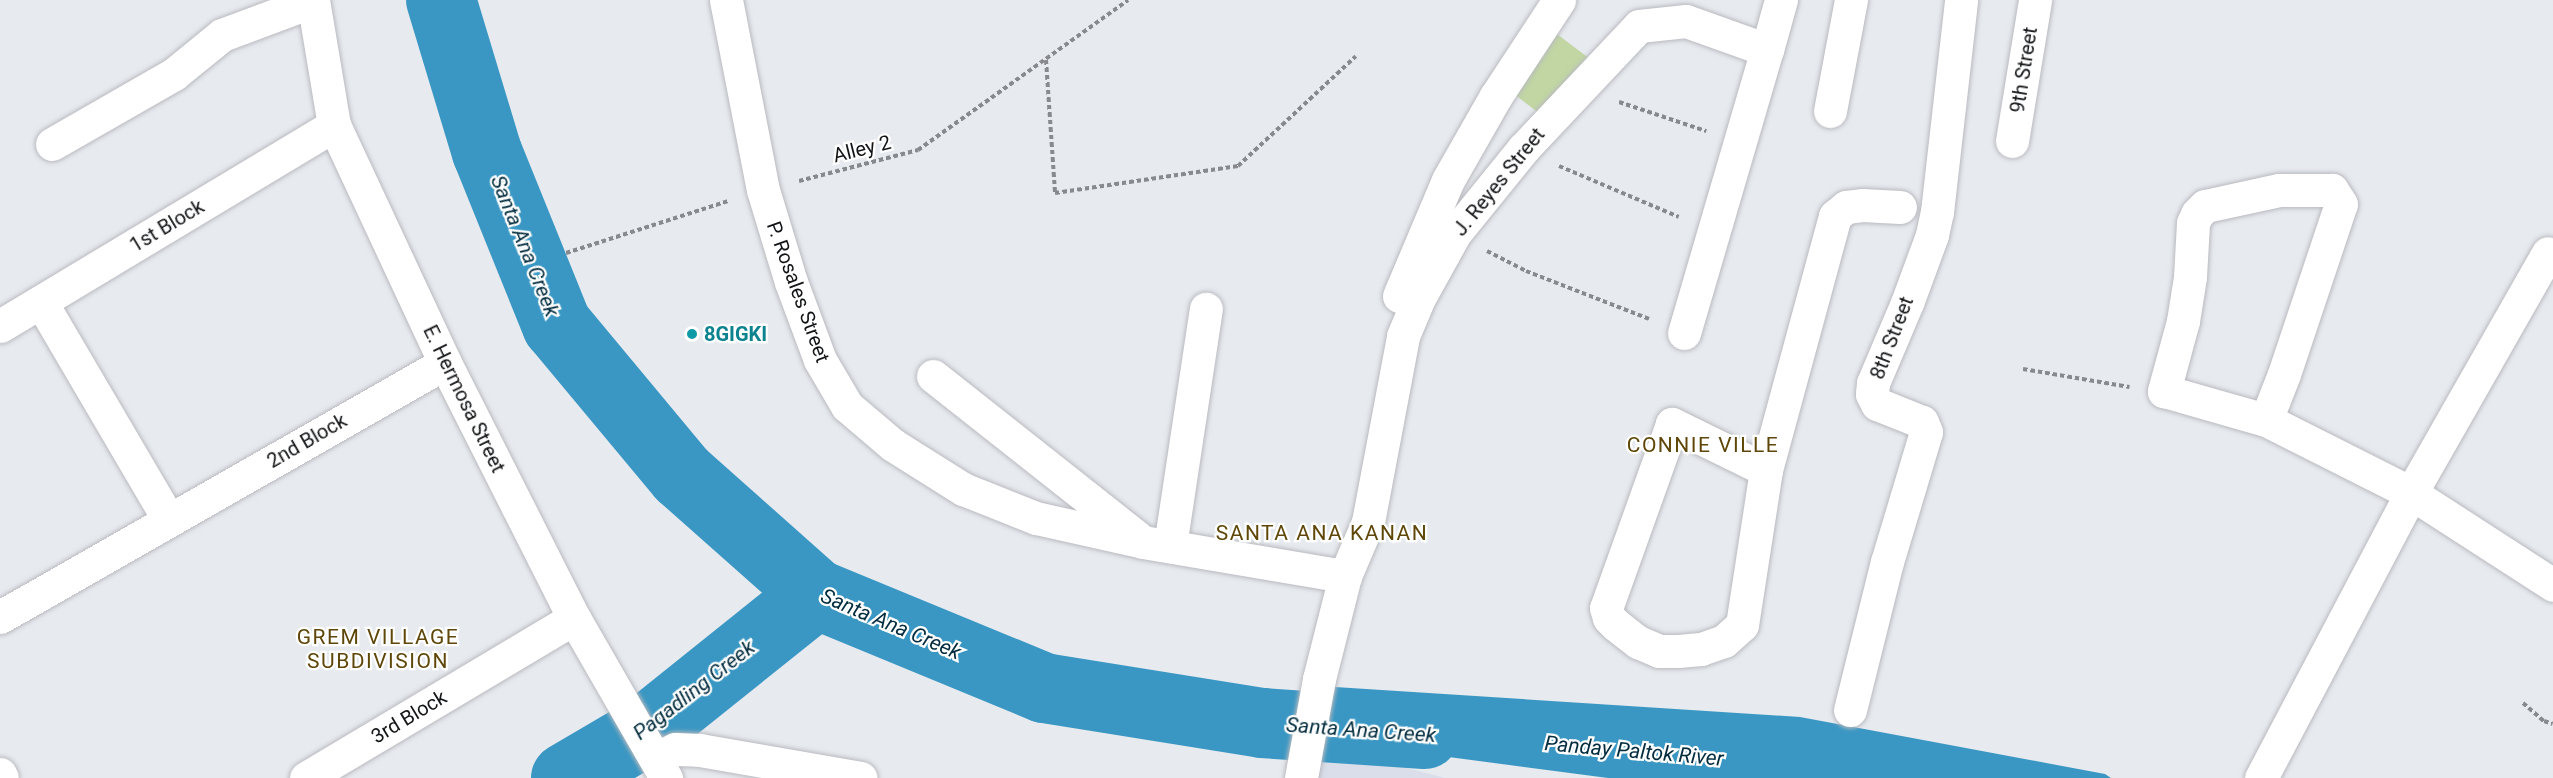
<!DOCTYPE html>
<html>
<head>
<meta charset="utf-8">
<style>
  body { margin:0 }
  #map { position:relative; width:2553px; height:778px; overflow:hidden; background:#e7eaef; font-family:Roboto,sans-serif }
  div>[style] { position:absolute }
  .built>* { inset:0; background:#d9deea }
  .green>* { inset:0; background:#c1d6a3; transform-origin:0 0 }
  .water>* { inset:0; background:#3a97c3 }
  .river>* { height:70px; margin:-35px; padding:0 35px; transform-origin:35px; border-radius:35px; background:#3a97c3 }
  .path>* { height:4px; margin-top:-2px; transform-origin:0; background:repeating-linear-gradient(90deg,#87898d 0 4.5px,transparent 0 7.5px) }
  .roads { filter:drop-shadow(0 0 2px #b8babf) drop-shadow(0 0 2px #b8babf) }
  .minor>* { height:33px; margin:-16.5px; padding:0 16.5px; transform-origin:16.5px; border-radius:16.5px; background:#fff }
  .dots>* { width:16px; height:16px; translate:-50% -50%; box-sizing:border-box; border:3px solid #fff; border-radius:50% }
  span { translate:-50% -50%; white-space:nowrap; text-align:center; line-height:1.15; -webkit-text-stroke:4.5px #fff; paint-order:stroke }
  .street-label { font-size:20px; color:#131416 }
  .culture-label { font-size:20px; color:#0d838f; font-weight:700 }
  .left { translate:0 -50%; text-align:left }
  .water-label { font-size:21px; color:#032d3f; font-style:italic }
  .neighbourhood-label { font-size:21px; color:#5e4708; letter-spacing:1.5px }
</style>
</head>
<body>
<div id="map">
  <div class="built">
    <div style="clip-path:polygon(1322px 746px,1445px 778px,1316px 778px)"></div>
  </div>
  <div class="green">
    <div style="left:1553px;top:31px;width:43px;height:74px;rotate:37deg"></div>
  </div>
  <div class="water">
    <div style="clip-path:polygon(1335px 687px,1800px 717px,2105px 774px,2111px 778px,1608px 778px,1327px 741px)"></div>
  </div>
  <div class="river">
    <div style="left:441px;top:0;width:159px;rotate:73.2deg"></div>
    <div style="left:487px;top:152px;width:187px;rotate:68deg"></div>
    <div style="left:557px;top:325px;width:195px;rotate:50.2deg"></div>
    <div style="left:682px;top:475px;width:179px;rotate:41.6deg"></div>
    <div style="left:816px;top:594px;width:247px;rotate:22.4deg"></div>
    <div style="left:1044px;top:688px;width:221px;rotate:9.1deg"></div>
    <div style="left:1262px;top:723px;width:163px;rotate:3.9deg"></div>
    <div style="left:566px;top:778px;width:91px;rotate:-30.5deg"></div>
    <div style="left:644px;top:732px;width:221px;rotate:-38.7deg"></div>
  </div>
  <div class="path">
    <div style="left:1046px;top:60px;width:133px;rotate:86.1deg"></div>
    <div style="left:1055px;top:193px;width:185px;rotate:-8.4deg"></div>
    <div style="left:1238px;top:166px;width:161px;rotate:-43deg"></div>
    <div style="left:1619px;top:102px;width:92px;rotate:18.4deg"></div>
    <div style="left:1559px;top:166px;width:130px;rotate:23deg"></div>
    <div style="left:799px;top:181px;width:123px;rotate:-14.6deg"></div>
    <div style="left:918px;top:150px;width:258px;rotate:-35.5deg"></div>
    <div style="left:1487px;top:251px;width:44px;rotate:27.1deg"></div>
    <div style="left:1526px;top:271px;width:132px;rotate:21.3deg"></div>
    <div style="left:566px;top:253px;width:170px;rotate:-17.8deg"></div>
    <div style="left:2023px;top:369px;width:108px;rotate:9.6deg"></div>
    <div style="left:2523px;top:703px;width:28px;rotate:41deg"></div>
    <div style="left:2544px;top:721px;width:9px;rotate:18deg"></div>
  </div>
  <div class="roads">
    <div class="minor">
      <div style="left:313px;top:0;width:127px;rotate:80.5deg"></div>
      <div style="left:334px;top:125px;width:263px;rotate:65deg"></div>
      <div style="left:445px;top:363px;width:286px;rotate:63.2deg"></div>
      <div style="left:574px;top:618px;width:185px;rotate:60.1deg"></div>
      <div style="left:726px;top:0;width:194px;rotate:79deg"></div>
      <div style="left:763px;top:190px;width:96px;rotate:73.1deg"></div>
      <div style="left:791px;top:282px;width:83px;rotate:69.6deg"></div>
      <div style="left:820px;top:360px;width:53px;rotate:59.6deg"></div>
      <div style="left:847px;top:406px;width:60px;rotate:40.3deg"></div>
      <div style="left:893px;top:445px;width:83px;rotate:32.2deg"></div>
      <div style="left:963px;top:489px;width:79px;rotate:21.7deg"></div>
      <div style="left:1036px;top:518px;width:110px;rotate:12.6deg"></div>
      <div style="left:1143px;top:542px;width:205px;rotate:9.6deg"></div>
      <div style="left:1830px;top:111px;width:113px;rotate:-79.3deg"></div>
      <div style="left:2012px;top:141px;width:143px;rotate:-80.7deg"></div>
      <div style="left:52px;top:144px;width:141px;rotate:-29.8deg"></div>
      <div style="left:174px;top:74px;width:62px;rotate:-39.1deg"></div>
      <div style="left:222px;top:35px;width:97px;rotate:-20.5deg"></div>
      <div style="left:1399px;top:296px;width:126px;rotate:-67.1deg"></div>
      <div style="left:1448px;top:180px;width:97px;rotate:-60.3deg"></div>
      <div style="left:1496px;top:96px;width:115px;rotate:-56.7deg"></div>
      <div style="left:41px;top:302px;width:253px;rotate:59.6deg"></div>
      <div style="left:0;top:326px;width:390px;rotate:-31deg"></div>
      <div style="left:1684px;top:333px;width:295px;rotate:-73.7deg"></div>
      <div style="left:933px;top:376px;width:260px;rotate:38.3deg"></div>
      <div style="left:2266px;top:420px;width:49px;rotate:-68.6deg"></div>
      <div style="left:2284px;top:374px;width:179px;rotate:-71.5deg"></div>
      <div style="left:2341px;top:204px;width:17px;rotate:-123deg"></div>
      <div style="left:2332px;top:190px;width:53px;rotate:180deg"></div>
      <div style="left:2279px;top:190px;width:76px;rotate:167.8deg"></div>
      <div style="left:2205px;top:206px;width:11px;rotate:135deg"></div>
      <div style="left:2197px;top:214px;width:10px;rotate:114deg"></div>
      <div style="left:2193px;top:223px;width:54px;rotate:93.2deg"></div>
      <div style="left:2190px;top:277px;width:45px;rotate:99deg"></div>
      <div style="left:2183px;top:321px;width:73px;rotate:105.2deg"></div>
      <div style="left:2164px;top:391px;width:106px;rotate:15.9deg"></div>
      <div style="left:2266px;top:420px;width:162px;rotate:26.7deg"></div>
      <div style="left:2411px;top:493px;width:169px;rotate:32.9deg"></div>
      <div style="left:1766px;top:470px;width:105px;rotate:-153.9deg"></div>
      <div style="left:1672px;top:424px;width:195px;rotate:109.7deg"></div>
      <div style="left:1606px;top:608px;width:10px;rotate:73deg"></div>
      <div style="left:1609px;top:618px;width:10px;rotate:45deg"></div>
      <div style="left:1616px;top:625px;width:28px;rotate:38deg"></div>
      <div style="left:1638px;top:642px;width:23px;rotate:23deg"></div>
      <div style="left:1659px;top:651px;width:19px"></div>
      <div style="left:1678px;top:651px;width:23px;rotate:-5deg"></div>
      <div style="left:1701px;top:649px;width:24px;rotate:-19deg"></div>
      <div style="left:1724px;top:641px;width:24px;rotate:-42deg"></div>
      <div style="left:1742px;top:625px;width:157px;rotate:-81.2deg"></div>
      <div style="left:1766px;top:470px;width:263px;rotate:-74.8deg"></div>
      <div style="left:1835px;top:216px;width:14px;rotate:-39deg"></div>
      <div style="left:1846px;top:207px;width:16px;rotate:-7deg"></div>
      <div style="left:1862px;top:205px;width:38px;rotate:3deg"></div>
      <div style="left:1170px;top:546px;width:240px;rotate:-81.4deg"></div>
      <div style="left:0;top:617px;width:512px;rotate:-29.72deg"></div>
      <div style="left:1850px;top:710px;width:153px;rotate:-76deg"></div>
      <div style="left:1887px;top:562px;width:136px;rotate:-73.3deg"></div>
      <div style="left:1926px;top:432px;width:11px;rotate:-112deg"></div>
      <div style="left:1922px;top:422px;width:48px;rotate:-158.2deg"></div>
      <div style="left:1877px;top:404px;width:11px;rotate:-117deg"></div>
      <div style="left:1872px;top:394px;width:11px;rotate:-85deg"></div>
      <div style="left:1873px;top:383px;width:87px;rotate:-67deg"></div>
      <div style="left:1907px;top:303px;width:72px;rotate:-69.8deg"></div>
      <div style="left:1932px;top:235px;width:24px;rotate:-78deg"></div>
      <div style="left:1937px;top:212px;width:213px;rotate:-83.5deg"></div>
      <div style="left:656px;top:758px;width:21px;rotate:-25deg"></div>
      <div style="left:675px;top:749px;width:25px;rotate:2deg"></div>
      <div style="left:700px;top:750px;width:163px;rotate:9.9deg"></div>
      <div style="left:0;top:774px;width:4px;rotate:63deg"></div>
      <div style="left:306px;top:778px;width:312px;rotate:-30.8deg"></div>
      <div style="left:1301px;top:778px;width:101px;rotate:-79.7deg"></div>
      <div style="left:1319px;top:679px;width:106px;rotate:-75.8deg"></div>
      <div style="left:1345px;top:576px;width:59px;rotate:-66.9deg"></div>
      <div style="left:1368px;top:522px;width:189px;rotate:-79.3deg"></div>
      <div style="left:1403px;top:336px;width:41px;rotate:-67.2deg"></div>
      <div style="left:1419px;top:298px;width:74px;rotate:-61deg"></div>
      <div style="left:1455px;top:233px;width:108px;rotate:-51deg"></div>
      <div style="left:1523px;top:149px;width:169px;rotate:-46.7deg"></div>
      <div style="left:1639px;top:26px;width:47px;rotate:-6.1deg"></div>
      <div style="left:1686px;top:21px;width:86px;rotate:19.7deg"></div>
      <div style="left:1767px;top:50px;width:52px;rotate:-74.4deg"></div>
      <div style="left:2261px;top:778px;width:322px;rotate:-62.2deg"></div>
      <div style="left:2411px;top:493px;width:276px;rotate:-60.3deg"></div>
    </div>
  </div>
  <div class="dots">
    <div style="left:692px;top:334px;background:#0f9aa8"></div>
  </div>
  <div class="street-label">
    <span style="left:2024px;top:70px;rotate:-81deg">9th Street</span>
    <span style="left:862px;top:149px;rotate:-14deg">Alley 2</span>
    <span style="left:1499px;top:182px;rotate:-51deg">J. Reyes Street</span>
    <span style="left:167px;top:226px;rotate:-31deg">1st Block</span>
    <span style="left:798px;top:292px;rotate:70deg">P. Rosales Street</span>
    <span style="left:1892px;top:338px;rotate:-69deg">8th Street</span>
    <span style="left:464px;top:399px;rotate:64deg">E. Hermosa Street</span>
    <span style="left:307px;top:441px;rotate:-30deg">2nd Block</span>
    <span style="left:409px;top:717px;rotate:-31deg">3rd Block</span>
  </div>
  <div class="culture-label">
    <span class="left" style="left:704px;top:334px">8GIGKI</span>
  </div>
  <div class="water-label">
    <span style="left:525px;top:246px;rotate:68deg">Santa Ana Creek</span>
    <span style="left:891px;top:624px;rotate:23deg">Santa Ana Creek</span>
    <span style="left:694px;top:690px;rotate:-38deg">Pagadling Creek</span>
    <span style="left:1361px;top:730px;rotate:4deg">Santa Ana Creek</span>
    <span style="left:1634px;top:751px;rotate:5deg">Panday Paltok River</span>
  </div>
  <div class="neighbourhood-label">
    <span style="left:1703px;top:445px">CONNIE VILLE</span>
    <span style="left:1322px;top:533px">SANTA ANA KANAN</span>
    <span style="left:378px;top:649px">GREM VILLAGE<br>SUBDIVISION</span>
  </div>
</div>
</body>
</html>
